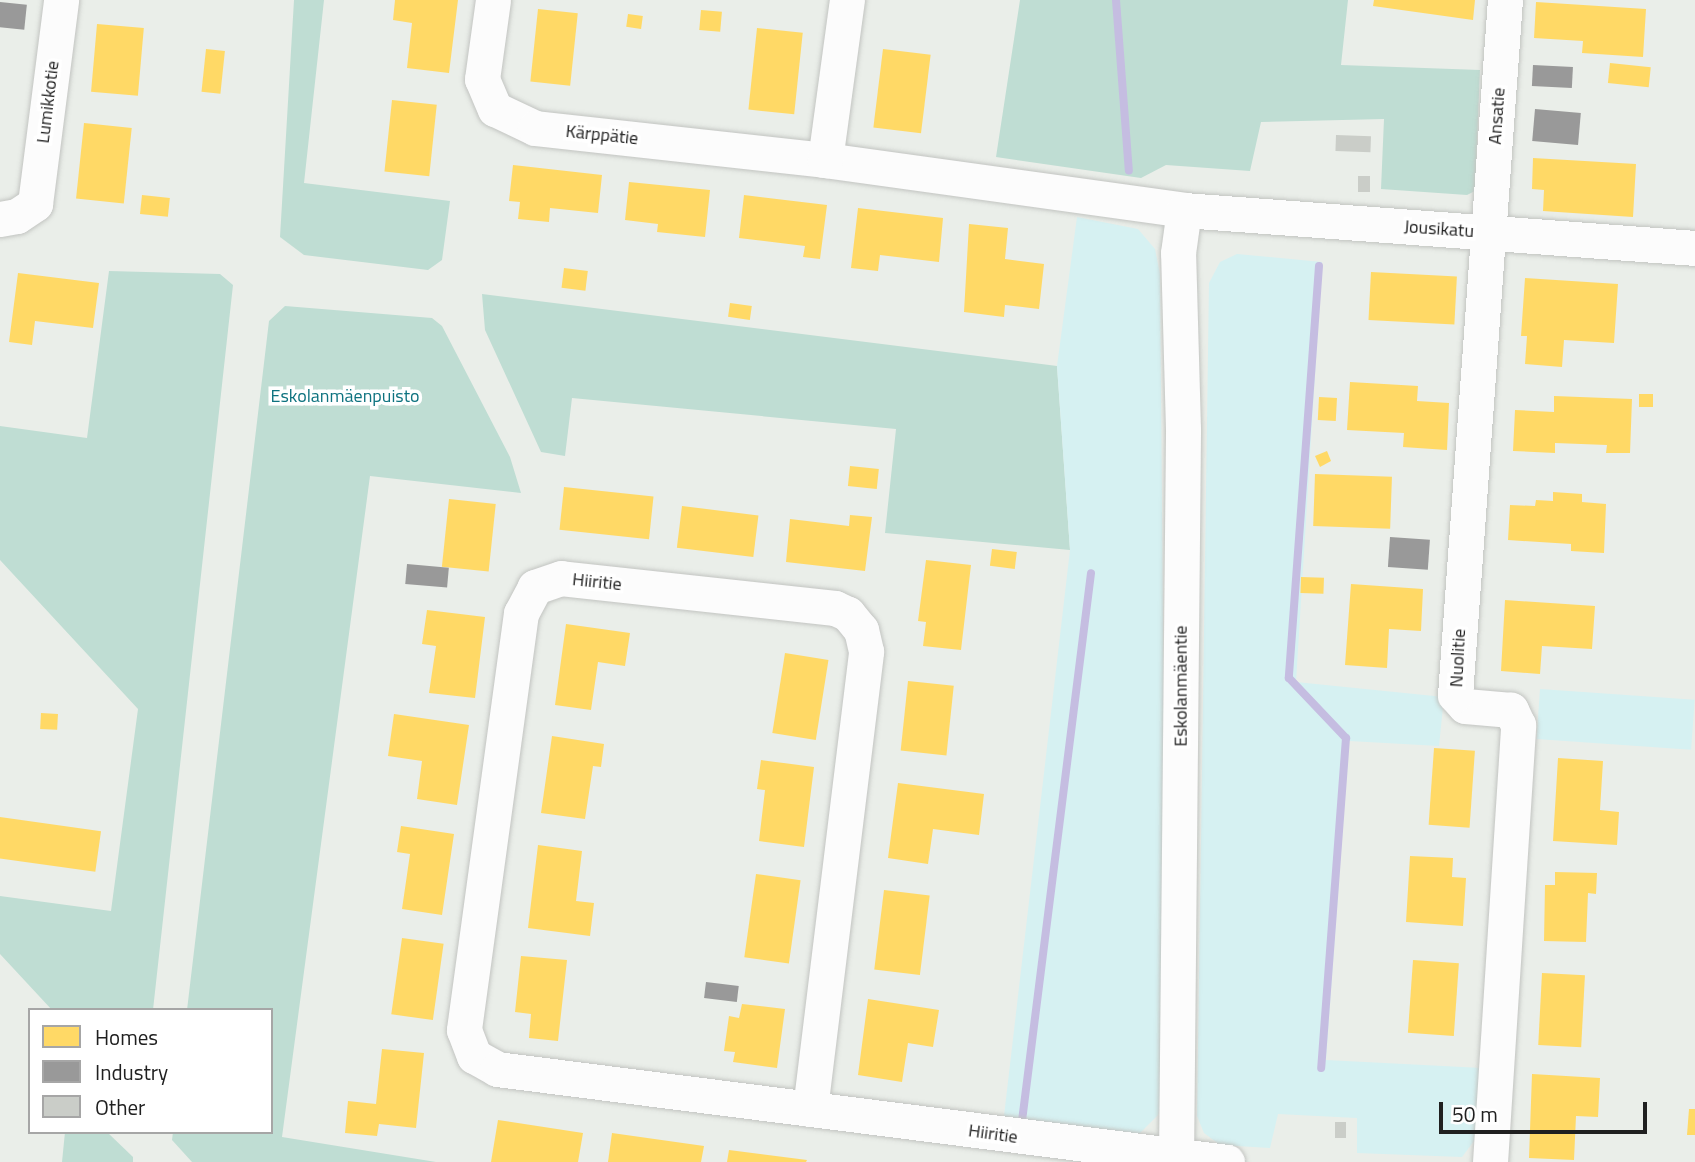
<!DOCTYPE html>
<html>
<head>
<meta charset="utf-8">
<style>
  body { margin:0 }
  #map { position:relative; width:1695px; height:1162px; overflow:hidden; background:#eaeee9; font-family:"Titillium Web",sans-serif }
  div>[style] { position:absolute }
  .forest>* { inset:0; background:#bfddd3 }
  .park>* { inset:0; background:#d6f1f2; transform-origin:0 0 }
  .homes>* { inset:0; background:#ffd966; transform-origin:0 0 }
  .industry>* { inset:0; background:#999; transform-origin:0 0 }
  .stream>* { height:8px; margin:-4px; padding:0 4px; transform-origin:4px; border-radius:4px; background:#c5bde1 }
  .building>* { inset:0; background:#cacdc8; transform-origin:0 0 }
  .roads { filter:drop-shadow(0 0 2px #c2c4c1) drop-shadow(0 0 2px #c2c4c1) }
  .minor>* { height:35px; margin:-17.5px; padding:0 17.5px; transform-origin:17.5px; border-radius:17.5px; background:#fcfcfc }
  span { translate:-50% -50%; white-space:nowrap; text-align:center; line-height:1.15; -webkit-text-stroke:7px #fff; paint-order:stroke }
  .street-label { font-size:18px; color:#202020 }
  .park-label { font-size:18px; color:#0d727f }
  .legend { position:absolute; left:28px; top:1008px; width:245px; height:126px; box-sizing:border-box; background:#fff; border:2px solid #a6a6a6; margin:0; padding:9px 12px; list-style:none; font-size:21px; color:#202020 }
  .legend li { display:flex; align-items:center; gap:14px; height:35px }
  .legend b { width:35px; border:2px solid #a6a6a6 }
  .scale { position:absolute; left:1439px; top:1102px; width:208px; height:32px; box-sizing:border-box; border:4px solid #202020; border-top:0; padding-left:9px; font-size:21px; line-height:24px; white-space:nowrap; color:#202020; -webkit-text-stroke:5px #fff; paint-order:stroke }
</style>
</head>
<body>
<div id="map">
  <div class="forest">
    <div style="clip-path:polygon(294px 0,324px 0,304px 183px,450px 201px,442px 260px,428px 270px,304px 255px,280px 237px)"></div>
    <div style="clip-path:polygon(1020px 0,1348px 0,1341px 65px,1480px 70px,1475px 191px,1467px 195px,1381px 189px,1384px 119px,1261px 122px,1250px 171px,1166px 165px,1141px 178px,996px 157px)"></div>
    <div style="clip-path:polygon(109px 271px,220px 274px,233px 285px,153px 1010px,52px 1010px,0 954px,0 896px,111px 911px,138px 709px,0 560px,0 426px,87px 438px)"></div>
    <div style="clip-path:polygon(482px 294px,1057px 366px,1070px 550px,885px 533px,896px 429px,572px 398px,565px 456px,541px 452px,485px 330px)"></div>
    <div style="clip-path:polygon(285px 306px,432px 318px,442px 326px,510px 457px,521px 493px,370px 476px,282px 1137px,436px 1162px,192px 1162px,172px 1140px,173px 1132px,271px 1132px,271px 1010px,187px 1010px,269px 321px)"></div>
    <div style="clip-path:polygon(65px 1132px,107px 1132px,133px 1157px,133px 1162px,62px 1162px)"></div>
  </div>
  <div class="park">
    <div style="clip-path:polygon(1077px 217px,1138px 229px,1155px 249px,1160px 274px,1167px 1078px,1158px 1115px,1140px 1133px,1108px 1134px,1004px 1116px,1070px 550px,1057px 366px)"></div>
    <div style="clip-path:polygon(1237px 254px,1322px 262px,1296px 682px,1444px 697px,1439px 746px,1349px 741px,1326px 1060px,1482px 1068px,1477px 1137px,1462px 1157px,1357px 1153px,1357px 1118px,1278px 1114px,1270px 1148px,1220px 1145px,1204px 1133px,1197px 1116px,1209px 283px,1220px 262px)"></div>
    <div style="left:1540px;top:689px;width:155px;height:50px;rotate:4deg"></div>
  </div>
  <div class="homes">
    <div style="clip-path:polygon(395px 0,458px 0,449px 73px,407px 68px,412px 23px,393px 20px)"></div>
    <div style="clip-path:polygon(1374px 0,1475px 0,1473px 20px,1373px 6px)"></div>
    <div style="clip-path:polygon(1536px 2px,1646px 9px,1643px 57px,1582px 53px,1583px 41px,1534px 38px)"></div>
    <div style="left:538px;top:9px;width:40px;height:73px;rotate:6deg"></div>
    <div style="left:701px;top:10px;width:21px;height:20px;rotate:5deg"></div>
    <div style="left:628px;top:14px;width:15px;height:13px;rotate:8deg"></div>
    <div style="left:97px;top:24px;width:47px;height:68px;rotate:5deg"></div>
    <div style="left:757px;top:28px;width:46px;height:82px;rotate:6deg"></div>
    <div style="left:206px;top:49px;width:19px;height:43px;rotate:6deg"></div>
    <div style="left:883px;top:49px;width:48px;height:79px;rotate:7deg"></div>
    <div style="left:1610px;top:63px;width:41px;height:20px;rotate:6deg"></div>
    <div style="left:392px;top:100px;width:45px;height:72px;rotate:6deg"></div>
    <div style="left:84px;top:123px;width:48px;height:76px;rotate:6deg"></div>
    <div style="clip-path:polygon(1533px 158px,1636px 164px,1633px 217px,1543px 211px,1544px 190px,1532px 189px)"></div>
    <div style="clip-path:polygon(513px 165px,602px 175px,598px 213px,550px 208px,549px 222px,518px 219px,520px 202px,509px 201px)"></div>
    <div style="clip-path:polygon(629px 182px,710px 190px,705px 237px,657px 232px,658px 224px,625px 220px)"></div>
    <div style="left:142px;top:195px;width:28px;height:19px;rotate:6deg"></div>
    <div style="clip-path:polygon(744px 195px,827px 205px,820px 259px,803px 257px,805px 246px,739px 238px)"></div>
    <div style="clip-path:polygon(858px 208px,943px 218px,939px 262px,880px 255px,878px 271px,851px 268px)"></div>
    <div style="clip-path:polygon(969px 224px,1008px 228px,1005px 259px,1044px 264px,1039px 309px,1005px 305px,1004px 317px,964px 312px)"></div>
    <div style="left:564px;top:268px;width:24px;height:20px;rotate:7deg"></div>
    <div style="left:1371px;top:272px;width:86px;height:48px;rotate:3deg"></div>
    <div style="clip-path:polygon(18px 273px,99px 283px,93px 328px,35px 321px,32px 345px,9px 342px)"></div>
    <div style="clip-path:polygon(1525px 278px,1618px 284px,1614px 343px,1564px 340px,1562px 367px,1525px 364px,1527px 336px,1521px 336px)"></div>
    <div style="left:730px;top:303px;width:22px;height:14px;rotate:8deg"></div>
    <div style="clip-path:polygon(1350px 382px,1418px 386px,1417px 401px,1449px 403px,1447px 450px,1403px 447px,1404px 433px,1347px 430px)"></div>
    <div style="left:1639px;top:394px;width:14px;height:13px"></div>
    <div style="clip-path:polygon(1554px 396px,1632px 399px,1630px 453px,1606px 453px,1607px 445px,1555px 443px,1555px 453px,1513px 451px,1515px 410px,1554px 412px)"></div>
    <div style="left:1319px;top:397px;width:18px;height:23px;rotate:3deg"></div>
    <div style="clip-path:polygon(1327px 451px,1331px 461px,1320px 467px,1315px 456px)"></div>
    <div style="left:850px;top:466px;width:29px;height:20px;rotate:6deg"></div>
    <div style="left:1315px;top:474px;width:77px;height:52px;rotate:2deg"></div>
    <div style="left:564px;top:487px;width:90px;height:43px;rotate:6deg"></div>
    <div style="clip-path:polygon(1553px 492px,1582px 494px,1582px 502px,1606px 504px,1604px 553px,1571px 551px,1571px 544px,1508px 540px,1510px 505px,1535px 506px,1536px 500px,1553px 501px)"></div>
    <div style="left:449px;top:499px;width:47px;height:68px;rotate:6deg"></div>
    <div style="left:682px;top:506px;width:77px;height:42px;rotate:7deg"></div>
    <div style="clip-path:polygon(850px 515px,872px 517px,865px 571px,786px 562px,790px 519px,849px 526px)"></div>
    <div style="left:992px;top:549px;width:25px;height:17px;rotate:7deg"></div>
    <div style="clip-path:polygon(926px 560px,971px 565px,961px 650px,923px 646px,926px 622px,918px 621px)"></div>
    <div style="left:1301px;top:577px;width:23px;height:16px;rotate:2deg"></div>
    <div style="clip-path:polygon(1351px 584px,1423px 589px,1421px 631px,1389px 629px,1387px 668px,1345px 665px)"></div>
    <div style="clip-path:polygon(1505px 600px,1595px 606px,1592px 649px,1542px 646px,1540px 674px,1501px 671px)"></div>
    <div style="clip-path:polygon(427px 610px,485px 617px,475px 698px,429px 693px,436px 646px,422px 644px)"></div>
    <div style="clip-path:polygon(566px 624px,630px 633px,625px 666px,598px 662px,591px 710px,555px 705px)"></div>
    <div style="left:785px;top:653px;width:44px;height:81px;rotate:9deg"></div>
    <div style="left:908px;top:681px;width:46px;height:70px;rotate:6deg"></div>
    <div style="left:41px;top:713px;width:17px;height:16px;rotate:3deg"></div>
    <div style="clip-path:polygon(394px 714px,469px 725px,457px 805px,417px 799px,422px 761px,388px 756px)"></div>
    <div style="clip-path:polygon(552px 736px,604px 744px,601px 767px,593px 766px,585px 819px,541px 813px)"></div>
    <div style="left:1434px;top:748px;width:41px;height:77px;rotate:4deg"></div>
    <div style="clip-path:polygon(1558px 758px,1603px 761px,1600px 810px,1619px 812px,1617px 845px,1553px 841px)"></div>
    <div style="clip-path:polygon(761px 760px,814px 767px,804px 847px,759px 841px,765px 790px,757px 789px)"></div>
    <div style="clip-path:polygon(898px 783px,984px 794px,979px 835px,933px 829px,928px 864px,888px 858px)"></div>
    <div style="left:0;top:817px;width:102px;height:41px;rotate:8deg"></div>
    <div style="clip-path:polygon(401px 826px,454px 834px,442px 915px,402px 909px,410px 854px,397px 852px)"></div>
    <div style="clip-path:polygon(538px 845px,582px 851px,576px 901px,594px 903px,590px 936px,528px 928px)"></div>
    <div style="clip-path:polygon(1410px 856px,1453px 858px,1452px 877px,1466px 878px,1463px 926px,1406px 922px)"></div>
    <div style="clip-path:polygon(1555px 872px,1597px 873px,1596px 894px,1588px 893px,1586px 942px,1544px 941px,1545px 885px,1555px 885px)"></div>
    <div style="left:756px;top:874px;width:45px;height:84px;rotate:8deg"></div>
    <div style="left:884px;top:890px;width:46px;height:80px;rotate:7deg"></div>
    <div style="left:402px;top:938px;width:42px;height:77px;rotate:8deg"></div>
    <div style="clip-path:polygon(521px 956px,567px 960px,558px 1041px,529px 1038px,531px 1014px,515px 1012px)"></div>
    <div style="left:1413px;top:960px;width:46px;height:73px;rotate:4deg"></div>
    <div style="left:1542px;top:973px;width:43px;height:72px;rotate:3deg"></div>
    <div style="clip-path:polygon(868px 999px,939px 1010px,933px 1047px,908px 1043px,902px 1082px,858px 1075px)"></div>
    <div style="clip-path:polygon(742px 1004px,785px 1009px,777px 1068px,733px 1062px,735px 1052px,724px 1051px,729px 1016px,739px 1018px)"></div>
    <div style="clip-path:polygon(382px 1049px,424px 1053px,416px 1128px,379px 1124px,377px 1136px,345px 1133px,348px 1101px,376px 1104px)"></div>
    <div style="clip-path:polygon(1532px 1074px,1600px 1078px,1598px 1117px,1576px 1116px,1574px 1160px,1529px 1158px)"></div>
    <div style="clip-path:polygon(1689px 1109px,1695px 1109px,1695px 1135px,1687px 1135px)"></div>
    <div style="clip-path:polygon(498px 1120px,583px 1133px,578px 1162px,491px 1162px)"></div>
    <div style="clip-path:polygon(612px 1133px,704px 1146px,701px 1162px,608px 1162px)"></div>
    <div style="clip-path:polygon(729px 1150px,807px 1160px,806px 1162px,727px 1162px)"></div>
  </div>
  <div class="industry">
    <div style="left:0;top:2px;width:27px;height:25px;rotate:6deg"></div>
    <div style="left:1533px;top:65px;width:40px;height:21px;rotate:3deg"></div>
    <div style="left:1535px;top:109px;width:46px;height:32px;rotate:5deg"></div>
    <div style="left:1390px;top:537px;width:40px;height:30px;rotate:4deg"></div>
    <div style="left:407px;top:564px;width:42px;height:20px;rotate:5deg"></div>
    <div style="left:706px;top:982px;width:33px;height:16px;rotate:7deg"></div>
  </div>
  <div class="stream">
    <div style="left:1116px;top:0;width:171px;rotate:85.7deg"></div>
    <div style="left:1319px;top:266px;width:413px;rotate:94.2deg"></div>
    <div style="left:1289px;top:678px;width:83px;rotate:46.5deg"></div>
    <div style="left:1346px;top:738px;width:331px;rotate:94.3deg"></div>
    <div style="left:1022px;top:1121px;width:552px;rotate:-82.82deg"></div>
  </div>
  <div class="building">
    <div style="left:1336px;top:135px;width:35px;height:16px;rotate:2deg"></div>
    <div style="left:1358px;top:176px;width:12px;height:16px"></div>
    <div style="left:1335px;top:1122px;width:11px;height:16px"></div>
  </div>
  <div class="roads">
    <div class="minor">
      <div style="left:493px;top:0;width:80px;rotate:97.9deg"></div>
      <div style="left:482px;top:79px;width:33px;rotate:67deg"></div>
      <div style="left:495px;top:109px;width:44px;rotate:25.4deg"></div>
      <div style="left:535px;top:128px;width:292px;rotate:6.3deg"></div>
      <div style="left:825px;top:160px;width:362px;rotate:7.9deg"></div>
      <div style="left:1184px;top:210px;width:512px;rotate:4.25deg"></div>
      <div style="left:825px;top:160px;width:162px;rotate:-82.2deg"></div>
      <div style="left:0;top:219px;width:17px;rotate:-10deg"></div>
      <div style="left:17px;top:216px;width:22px;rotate:-34deg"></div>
      <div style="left:35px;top:204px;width:206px;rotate:-82.7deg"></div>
      <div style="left:810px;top:1109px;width:461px;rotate:-83deg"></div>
      <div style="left:866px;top:651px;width:22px;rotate:-103deg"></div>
      <div style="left:861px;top:630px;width:21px;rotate:-129deg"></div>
      <div style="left:848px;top:614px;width:14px;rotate:-155deg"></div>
      <div style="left:835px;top:608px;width:276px;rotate:-173.8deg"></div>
      <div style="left:561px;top:578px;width:28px;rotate:161deg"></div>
      <div style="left:535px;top:587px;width:30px;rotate:118deg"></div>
      <div style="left:521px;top:613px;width:421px;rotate:97.8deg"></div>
      <div style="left:464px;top:1030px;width:28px;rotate:69deg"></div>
      <div style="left:474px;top:1056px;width:26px;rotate:29deg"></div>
      <div style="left:497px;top:1069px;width:736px;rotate:7.26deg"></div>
      <div style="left:1176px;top:1162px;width:733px;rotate:-89.45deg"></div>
      <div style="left:1183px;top:429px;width:176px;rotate:-91.6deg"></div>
      <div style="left:1178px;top:253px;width:43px;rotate:-82.1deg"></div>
      <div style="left:1490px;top:1162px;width:438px;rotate:-86.3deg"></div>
      <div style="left:1518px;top:725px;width:17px;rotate:-115deg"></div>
      <div style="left:1511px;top:710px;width:46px;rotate:-175deg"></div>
      <div style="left:1465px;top:706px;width:15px;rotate:-132deg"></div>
      <div style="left:1455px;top:695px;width:697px;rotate:-85.89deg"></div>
    </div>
  </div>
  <div class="street-label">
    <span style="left:48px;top:102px;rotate:-83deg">Lumikkotie</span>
    <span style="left:1497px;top:116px;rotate:-86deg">Ansatie</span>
    <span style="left:602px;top:135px;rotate:6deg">Kärppätie</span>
    <span style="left:1439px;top:229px;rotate:4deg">Jousikatu</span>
    <span style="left:597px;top:582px;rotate:6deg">Hiiritie</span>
    <span style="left:1458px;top:658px;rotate:-87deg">Nuolitie</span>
    <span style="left:1181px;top:686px;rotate:-90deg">Eskolanmäentie</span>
    <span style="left:993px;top:1134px;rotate:8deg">Hiiritie</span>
  </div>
  <div class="park-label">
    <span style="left:345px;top:396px">Eskolanmäenpuisto</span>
  </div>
  <ul class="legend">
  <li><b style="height:19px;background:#ffd966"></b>Homes</li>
  <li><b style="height:19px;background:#999"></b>Industry</li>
  <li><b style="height:19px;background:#cacdc8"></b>Other</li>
  </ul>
  <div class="scale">50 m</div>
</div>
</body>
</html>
